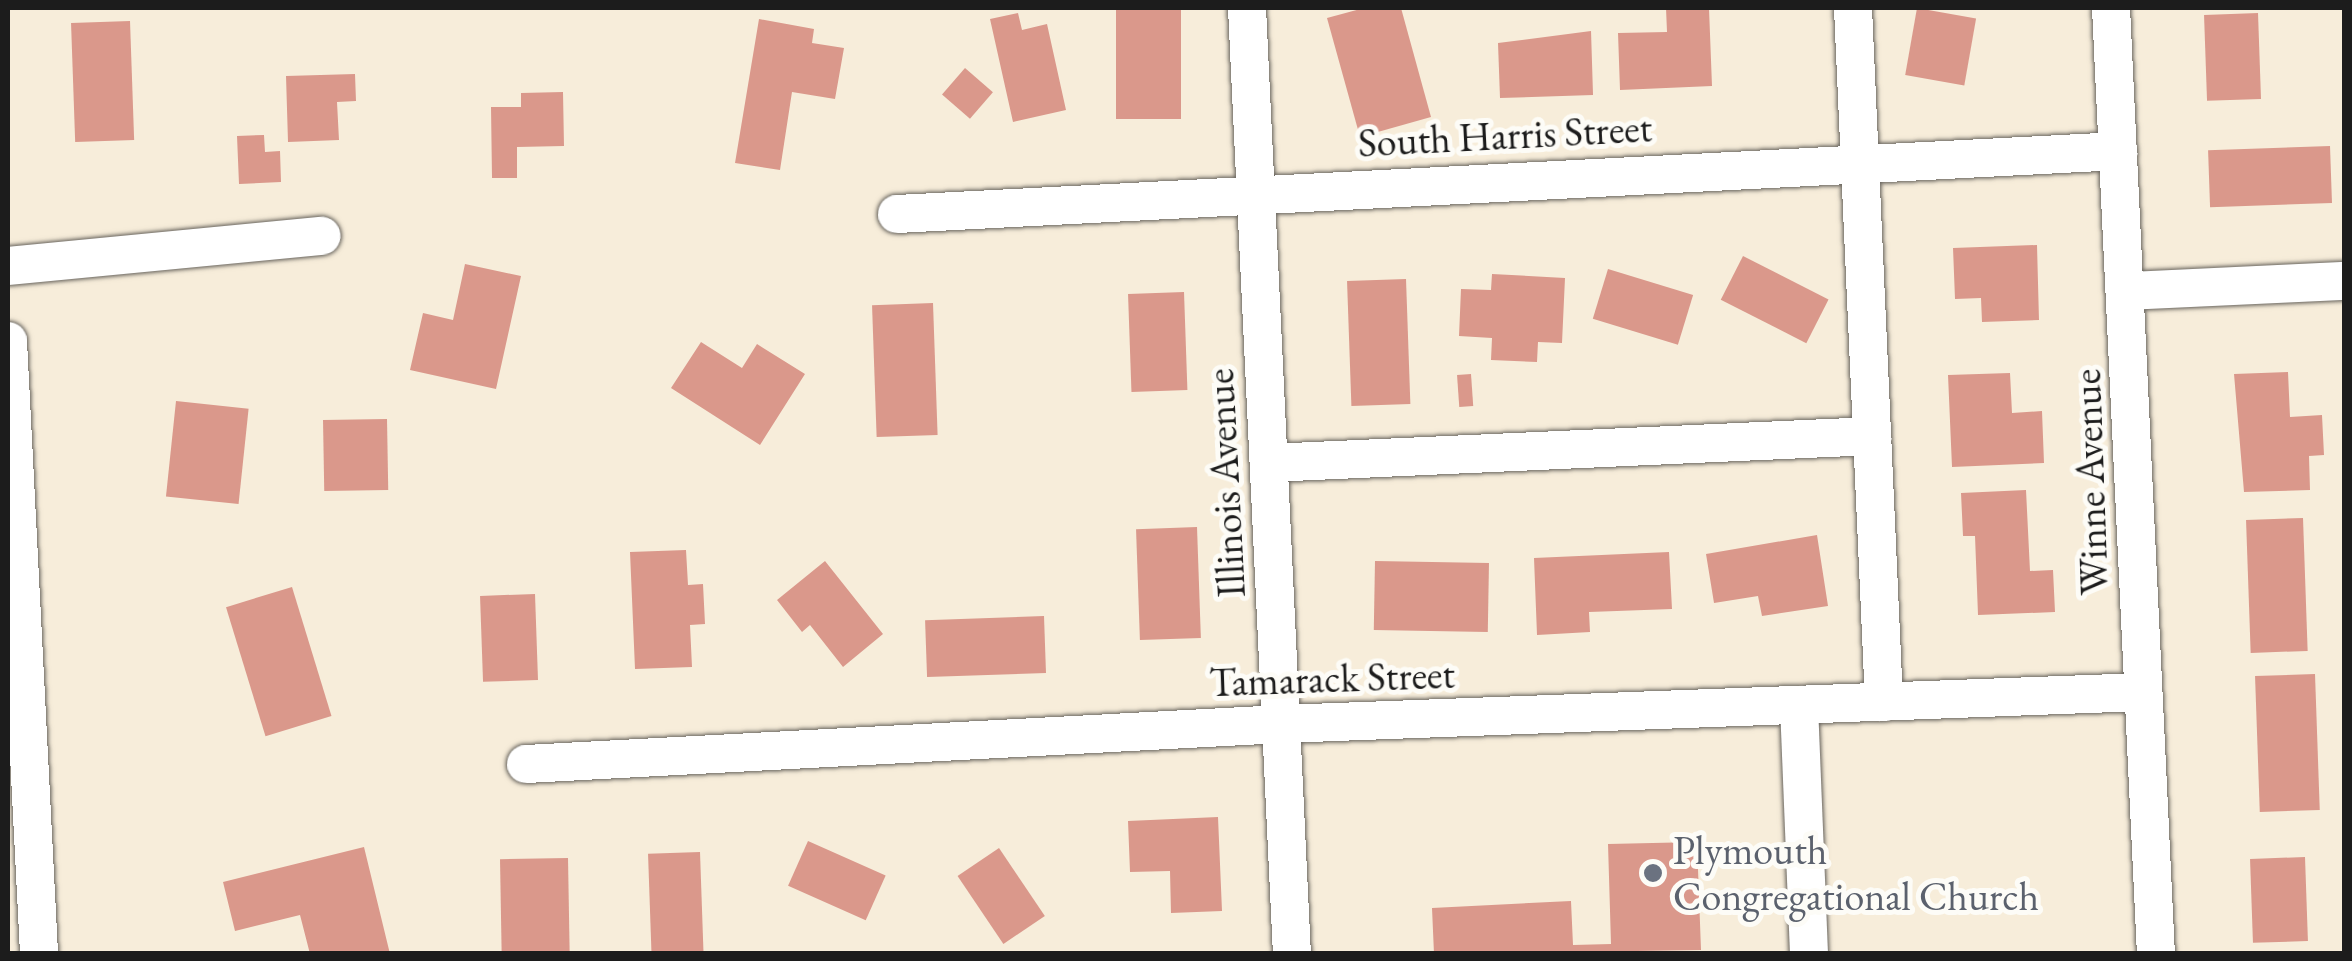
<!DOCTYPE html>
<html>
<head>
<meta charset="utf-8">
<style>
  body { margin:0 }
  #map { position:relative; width:2352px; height:961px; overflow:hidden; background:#f7edda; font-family:"EB Garamond",serif }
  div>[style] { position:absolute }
  .building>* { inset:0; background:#da988b; transform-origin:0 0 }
  .roads { filter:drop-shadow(0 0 2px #69655e) drop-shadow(0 0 2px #69655e) }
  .minor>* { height:38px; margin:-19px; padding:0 19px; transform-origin:19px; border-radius:19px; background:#fff }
  .dots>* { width:28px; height:28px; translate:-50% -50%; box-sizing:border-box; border:5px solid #fdfcf7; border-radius:50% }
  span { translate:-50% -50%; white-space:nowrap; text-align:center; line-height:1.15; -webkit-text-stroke:10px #fdfcf7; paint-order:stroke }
  .street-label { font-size:40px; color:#1c1c1c }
  .worship-label { font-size:40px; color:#5b616d }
  .left { translate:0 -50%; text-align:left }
  .frame { position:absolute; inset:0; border:10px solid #1c1c1c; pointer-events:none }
</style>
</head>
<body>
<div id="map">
  <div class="building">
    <div style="left:1116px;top:8px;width:65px;height:111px"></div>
    <div style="clip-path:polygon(1364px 8px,1401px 8px,1431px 117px,1360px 137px,1327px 18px)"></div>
    <div style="clip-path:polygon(1666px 8px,1709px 8px,1712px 86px,1620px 90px,1618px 33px,1667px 32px)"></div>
    <div style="left:1917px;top:8px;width:60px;height:68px;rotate:10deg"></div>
    <div style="clip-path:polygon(1018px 13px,1022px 30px,1047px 24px,1066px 110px,1013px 122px,990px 19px)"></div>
    <div style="left:2258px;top:13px;width:86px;height:54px;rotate:88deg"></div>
    <div style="clip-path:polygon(759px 19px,814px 29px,812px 43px,844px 48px,835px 99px,792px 92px,780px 170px,735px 163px)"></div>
    <div style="left:130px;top:21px;width:119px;height:59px;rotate:88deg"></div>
    <div style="clip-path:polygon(1591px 31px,1593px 95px,1500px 98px,1498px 43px)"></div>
    <div style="left:965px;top:68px;width:37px;height:35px;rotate:41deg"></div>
    <div style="clip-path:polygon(355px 74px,356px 101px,337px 102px,339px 140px,288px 142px,286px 76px)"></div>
    <div style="clip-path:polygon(563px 92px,564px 146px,517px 147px,517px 178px,492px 178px,491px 107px,521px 107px,521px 93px)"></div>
    <div style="clip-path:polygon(264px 135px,265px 152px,280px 151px,281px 182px,239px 184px,237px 136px)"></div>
    <div style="left:2330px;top:146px;width:57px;height:122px;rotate:88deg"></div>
    <div style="clip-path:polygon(2037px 245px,2039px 320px,1982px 322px,1981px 298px,1955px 299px,1953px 248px)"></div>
    <div style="left:1743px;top:256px;width:96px;height:49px;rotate:27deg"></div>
    <div style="clip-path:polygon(465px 264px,521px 276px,496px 389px,410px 370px,423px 313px,453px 320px)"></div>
    <div style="left:1608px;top:269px;width:89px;height:52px;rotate:17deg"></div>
    <div style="clip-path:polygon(1492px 274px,1565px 278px,1562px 343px,1538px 342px,1537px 362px,1491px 360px,1492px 338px,1459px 336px,1461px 289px,1491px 290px)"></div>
    <div style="left:1406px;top:279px;width:125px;height:59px;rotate:88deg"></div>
    <div style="left:1184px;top:292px;width:98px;height:56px;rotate:88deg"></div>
    <div style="left:933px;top:303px;width:132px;height:61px;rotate:88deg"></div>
    <div style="clip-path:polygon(701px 342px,742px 368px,757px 344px,805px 374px,760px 445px,671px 388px)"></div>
    <div style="clip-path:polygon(2288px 372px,2290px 417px,2322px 415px,2324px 455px,2309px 456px,2310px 490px,2244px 492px,2234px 374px)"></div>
    <div style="clip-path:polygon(2010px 373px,2012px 413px,2042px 411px,2044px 463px,1952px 467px,1948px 375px)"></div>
    <div style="left:1471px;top:374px;width:32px;height:14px;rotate:86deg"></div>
    <div style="left:176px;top:401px;width:73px;height:96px;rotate:6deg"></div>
    <div style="left:387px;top:419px;width:71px;height:64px;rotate:89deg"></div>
    <div style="clip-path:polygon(2026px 490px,2030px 571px,2053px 570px,2055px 612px,1978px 615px,1975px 536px,1963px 536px,1961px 493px)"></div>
    <div style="left:2303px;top:518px;width:133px;height:57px;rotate:88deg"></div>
    <div style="left:1197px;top:527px;width:111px;height:61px;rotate:88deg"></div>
    <div style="clip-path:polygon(1817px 535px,1828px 606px,1762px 616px,1758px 596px,1714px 603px,1706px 554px)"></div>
    <div style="clip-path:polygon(686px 550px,688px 585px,703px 584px,705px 624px,690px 625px,692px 667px,635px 669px,630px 552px)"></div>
    <div style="clip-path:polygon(1669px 552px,1672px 609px,1589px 612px,1590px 632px,1537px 635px,1534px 558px)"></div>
    <div style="clip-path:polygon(825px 561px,883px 634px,843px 667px,810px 625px,802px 632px,777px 600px)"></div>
    <div style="left:1375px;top:561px;width:114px;height:69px;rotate:1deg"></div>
    <div style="left:292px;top:587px;width:135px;height:69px;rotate:73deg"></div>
    <div style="left:535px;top:594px;width:86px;height:55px;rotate:88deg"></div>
    <div style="left:1044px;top:616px;width:57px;height:119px;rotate:88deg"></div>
    <div style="left:2315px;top:674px;width:136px;height:60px;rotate:88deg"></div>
    <div style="clip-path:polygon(1218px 817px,1222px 911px,1171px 913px,1170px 871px,1130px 872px,1128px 821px)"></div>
    <div style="left:808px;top:841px;width:85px;height:49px;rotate:24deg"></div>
    <div style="clip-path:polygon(1697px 842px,1701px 950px,1434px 954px,1432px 908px,1571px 901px,1573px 945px,1611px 944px,1608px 844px)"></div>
    <div style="clip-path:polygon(364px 847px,390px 954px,310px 954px,300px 915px,235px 931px,223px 882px)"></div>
    <div style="left:999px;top:848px;width:82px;height:50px;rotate:56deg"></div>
    <div style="left:700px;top:852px;width:102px;height:52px;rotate:88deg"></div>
    <div style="left:2305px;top:857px;width:84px;height:55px;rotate:88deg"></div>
    <div style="left:568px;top:858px;width:96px;height:68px;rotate:89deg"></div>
  </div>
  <div class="roads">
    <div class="minor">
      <div style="left:1247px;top:8px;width:947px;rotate:87.28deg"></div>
      <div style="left:1853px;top:8px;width:695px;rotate:87.44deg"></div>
      <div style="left:2111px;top:8px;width:947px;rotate:87.28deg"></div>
      <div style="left:897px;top:214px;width:1223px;rotate:-2.95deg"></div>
      <div style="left:8px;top:266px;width:315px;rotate:-5.5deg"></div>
      <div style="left:2128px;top:291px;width:216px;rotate:-2.7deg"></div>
      <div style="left:8px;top:341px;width:614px;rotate:87.1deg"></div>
      <div style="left:1269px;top:463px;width:604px;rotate:-2.56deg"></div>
      <div style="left:1799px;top:705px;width:249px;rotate:87.7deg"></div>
      <div style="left:526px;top:764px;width:757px;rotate:-3.03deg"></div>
      <div style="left:1282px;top:724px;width:862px;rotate:-2.13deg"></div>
    </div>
  </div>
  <div class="dots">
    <div style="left:1653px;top:873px;background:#6b7280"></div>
  </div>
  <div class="street-label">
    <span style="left:1505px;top:135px;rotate:-3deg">South Harris Street</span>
    <span style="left:2090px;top:482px;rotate:-92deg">Winne Avenue</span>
    <span style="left:1225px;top:483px;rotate:-93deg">Illinois Avenue</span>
    <span style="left:1332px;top:678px;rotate:-2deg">Tamarack Street</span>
  </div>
  <div class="worship-label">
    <span class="left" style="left:1673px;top:873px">Plymouth<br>Congregational Church</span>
  </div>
  <div class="frame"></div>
</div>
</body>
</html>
